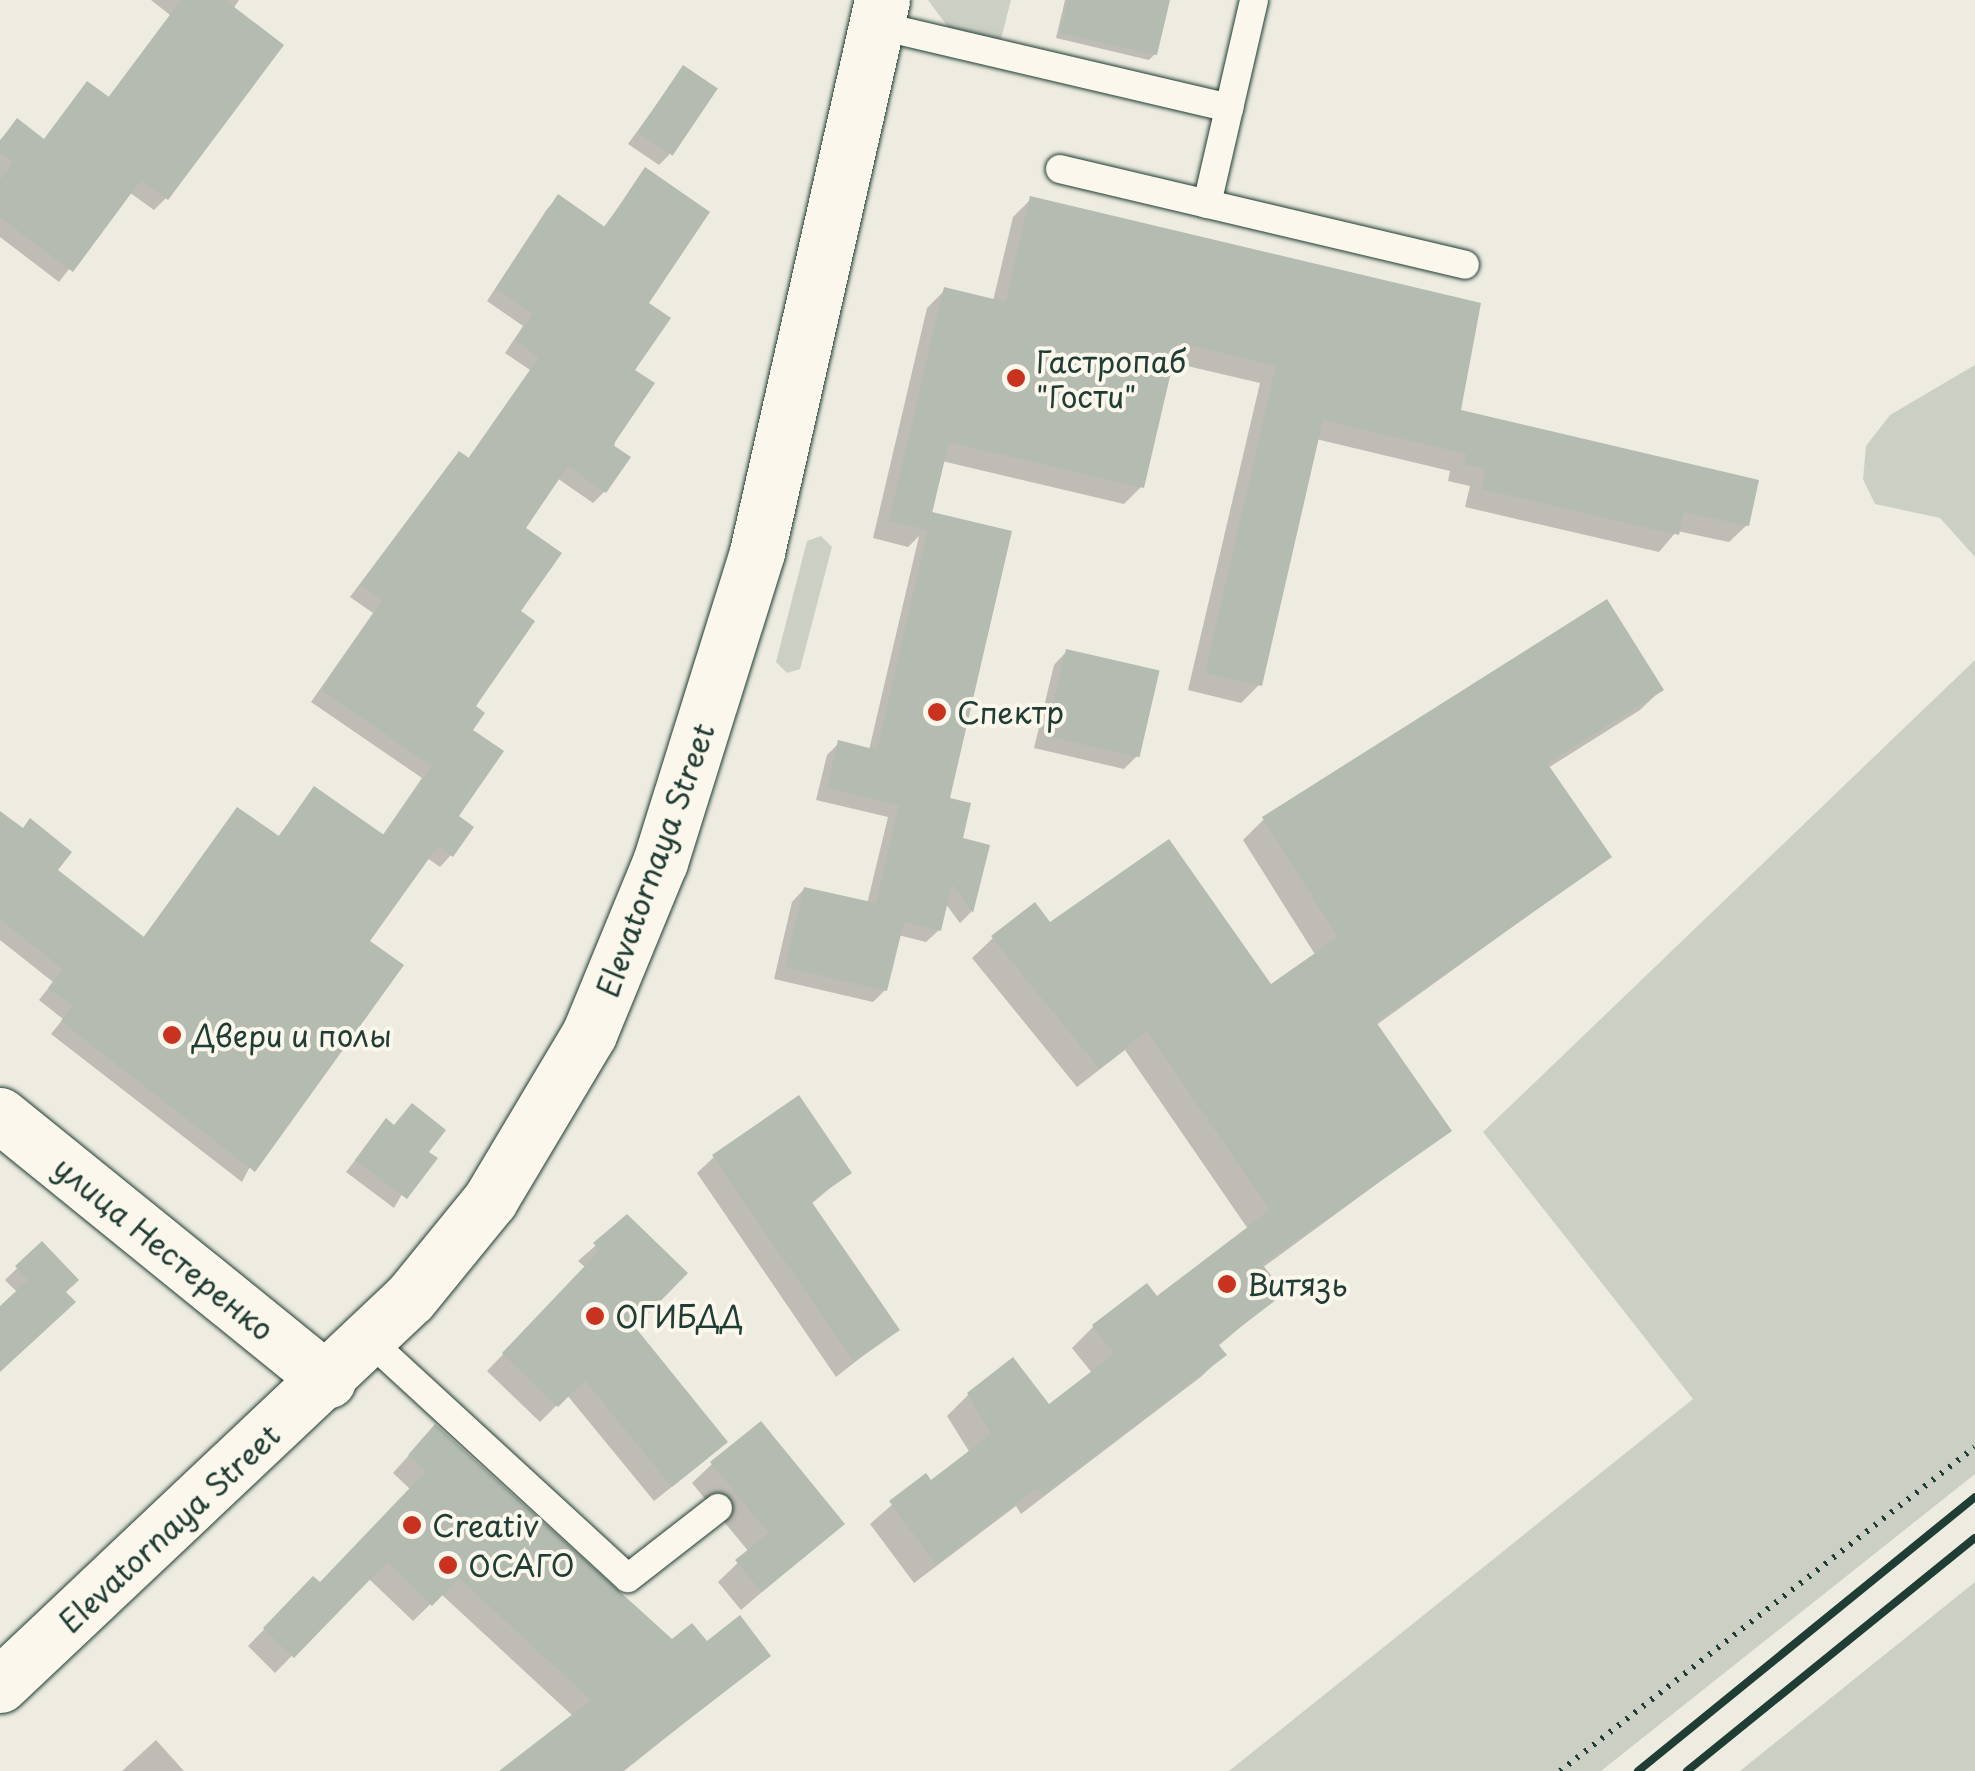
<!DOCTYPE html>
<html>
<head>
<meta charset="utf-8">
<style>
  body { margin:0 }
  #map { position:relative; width:1975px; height:1771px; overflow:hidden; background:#eeece1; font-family:"Playpen Sans",sans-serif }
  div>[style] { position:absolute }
  .green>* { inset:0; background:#cbcfc4 }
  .shadow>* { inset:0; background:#0003 }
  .building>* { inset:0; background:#b4bbb0; transform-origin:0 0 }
  .path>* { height:6px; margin-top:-3px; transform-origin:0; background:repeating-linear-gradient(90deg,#1f3d34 0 2.5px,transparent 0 10.5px) }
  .roads { filter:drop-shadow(0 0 2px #1f3d34) drop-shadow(0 0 2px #1f3d34) }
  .service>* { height:28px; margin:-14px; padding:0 14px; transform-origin:14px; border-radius:14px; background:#fbf7ec }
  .tertiary>* { height:55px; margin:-27.5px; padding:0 27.5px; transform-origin:27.5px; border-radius:27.5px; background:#fbf7ec }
  .rail>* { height:8px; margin:-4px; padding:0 4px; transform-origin:4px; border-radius:4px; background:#1f3d34 }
  .dots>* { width:28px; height:28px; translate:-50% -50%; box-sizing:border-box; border:5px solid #fbf7ec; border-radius:50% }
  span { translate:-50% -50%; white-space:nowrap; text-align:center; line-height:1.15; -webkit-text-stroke:8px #fbf7ec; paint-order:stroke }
  .poi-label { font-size:30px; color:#1f3d34 }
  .left { translate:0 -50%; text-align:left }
  .street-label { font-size:30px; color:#1f3d34 }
</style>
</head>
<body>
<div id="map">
  <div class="green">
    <div style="clip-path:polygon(928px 0,1011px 0,1001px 39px,948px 27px)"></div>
    <div style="clip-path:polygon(1975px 365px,1975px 557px,1940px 518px,1875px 504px,1863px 479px,1866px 446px,1890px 415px)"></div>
    <div style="clip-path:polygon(821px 536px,832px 547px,800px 669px,787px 673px,776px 662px,807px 541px)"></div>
    <div style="clip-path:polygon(1975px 660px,1975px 1474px,1601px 1771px,1229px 1771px,1693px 1399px,1483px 1132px)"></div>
    <div style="clip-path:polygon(1975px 1582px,1975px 1771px,1740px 1771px)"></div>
  </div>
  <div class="shadow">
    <div style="clip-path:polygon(151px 0,239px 0,233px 9px,280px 45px,166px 198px,154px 210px,129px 192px,59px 282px,0 237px,0 140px,17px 121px,43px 141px,87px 84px,107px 99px,170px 15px)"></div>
    <div style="clip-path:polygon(1065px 0,1167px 0,1155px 54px,1149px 60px,1056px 38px)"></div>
    <div style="clip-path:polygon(683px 68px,669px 155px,659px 165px,628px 144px)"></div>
    <div style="clip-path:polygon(646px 170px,646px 303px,604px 492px,593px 503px,557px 478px,523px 528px,517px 612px,473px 707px,451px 855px,440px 867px,427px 858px,367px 942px,242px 1182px,51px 1034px,63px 1019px,39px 1000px,53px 982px,0 940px,0 815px,54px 871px,142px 939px,237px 810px,277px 838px,314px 790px,382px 836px,422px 778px,311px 702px,373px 613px,350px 597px,448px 466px,459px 455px,467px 460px,530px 370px,505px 353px,523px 326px,487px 301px,547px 209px,559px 197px,603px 228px)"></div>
    <div style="clip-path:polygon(1031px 199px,1458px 412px,1747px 525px,1729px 542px,1677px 531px,1659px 552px,1465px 507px,1470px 486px,1448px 481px,1450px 471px,1316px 439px,1259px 685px,1241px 703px,1188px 690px,1260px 383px,1170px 362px,1141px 487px,1124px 504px,942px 461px,928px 520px,947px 800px,960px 840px,987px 847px,971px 912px,960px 923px,945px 903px,939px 930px,926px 942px,898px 935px,885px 990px,873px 1002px,774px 979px,792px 902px,804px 889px,867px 904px,888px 817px,816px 800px,827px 755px,839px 743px,869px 750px,919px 536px,908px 547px,873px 538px,927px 308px,945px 290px,993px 301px,1013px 217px)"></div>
    <div style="clip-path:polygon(1066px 652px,1137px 756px,1124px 769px,1034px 748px,1054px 665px)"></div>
    <div style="clip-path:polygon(1661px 690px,1640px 710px,1548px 768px,1609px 857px,1375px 1026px,1449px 1131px,1262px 1268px,1281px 1293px,1217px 1347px,1223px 1355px,1202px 1376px,1021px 1514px,1016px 1506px,914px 1583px,870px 1524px,925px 1476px,930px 1483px,970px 1453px,947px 1416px,968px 1395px,1048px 1407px,1092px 1373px,1072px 1348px,1093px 1327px,1147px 1287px,1156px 1299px,1248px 1229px,1125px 1050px,1077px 1087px,972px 958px,993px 938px,1049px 926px,1270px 988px,1316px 956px,1243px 840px,1264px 819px)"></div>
    <div style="clip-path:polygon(376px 1133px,426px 1152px,394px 1208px,346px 1172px)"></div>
    <div style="clip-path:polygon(714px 1157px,849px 1172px,810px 1205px,897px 1329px,836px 1377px,697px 1173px)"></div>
    <div style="clip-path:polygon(627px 1218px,632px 1327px,708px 1458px,654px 1501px,567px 1395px,540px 1422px,487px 1371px,586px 1268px,578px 1261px)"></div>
    <div style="clip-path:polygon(42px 1244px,63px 1292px,0 1371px,0 1310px,18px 1293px,5px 1280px)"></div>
    <div style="clip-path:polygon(418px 1445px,671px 1642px,768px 1656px,624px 1771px,503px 1771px,574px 1717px,441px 1594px,413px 1621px,368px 1578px,275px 1673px,248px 1646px,313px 1579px,320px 1585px,411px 1490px,393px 1473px)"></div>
    <div style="clip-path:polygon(712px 1464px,842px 1523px,741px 1610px,718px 1582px,749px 1552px,692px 1483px)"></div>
    <div style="clip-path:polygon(156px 1740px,184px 1771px,122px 1771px)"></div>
  </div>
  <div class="building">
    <div style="clip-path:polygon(181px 0,225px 0,284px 45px,168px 200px,141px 180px,73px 272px,0 217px,0 180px,13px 162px,0 152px,0 141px,17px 118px,44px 139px,87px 81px,109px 97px)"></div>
    <div style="clip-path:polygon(1068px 0,1170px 0,1157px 55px,1060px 33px)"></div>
    <div style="left:683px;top:65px;width:42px;height:81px;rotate:34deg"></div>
    <div style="clip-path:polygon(645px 167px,710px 212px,649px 303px,671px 318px,635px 370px,655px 383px,613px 445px,631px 457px,606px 493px,568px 466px,526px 528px,562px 553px,521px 611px,535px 621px,476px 706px,485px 713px,473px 730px,504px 751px,459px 816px,474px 827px,453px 857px,438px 846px,370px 941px,404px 965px,255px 1172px,61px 1021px,73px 1006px,48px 988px,63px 969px,0 919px,0 811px,23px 828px,30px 818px,72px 852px,58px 870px,144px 937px,237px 807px,279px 836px,314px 786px,384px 835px,432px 766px,321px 690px,383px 600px,360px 585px,459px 451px,469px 458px,539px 357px,515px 340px,533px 314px,496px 288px,558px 194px,605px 227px)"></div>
    <div style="clip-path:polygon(1030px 196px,1481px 303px,1461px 410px,1759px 480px,1749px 526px,1684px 512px,1679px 535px,1482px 489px,1486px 469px,1464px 464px,1467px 454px,1323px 420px,1262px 686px,1205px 673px,1276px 366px,1178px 342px,1144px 488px,949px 442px,928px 530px,889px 521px,944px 287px,1006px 302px)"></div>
    <div style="clip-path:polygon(932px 512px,1012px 531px,950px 798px,971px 803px,963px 838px,990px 845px,973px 913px,952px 884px,941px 931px,904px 922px,887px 991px,785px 967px,804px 887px,876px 903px,899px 805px,827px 788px,838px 740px,877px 750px)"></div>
    <div style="clip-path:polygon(1607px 599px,1664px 690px,1547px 763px,1612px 857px,1376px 1022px,1452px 1131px,1262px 1264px,1285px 1293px,1218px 1344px,1227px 1355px,1043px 1495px,1038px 1487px,936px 1564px,889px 1501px,926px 1473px,931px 1480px,991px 1434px,967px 1393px,1013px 1357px,1049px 1404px,1114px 1354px,1092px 1325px,1147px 1283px,1157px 1296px,1270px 1210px,1147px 1031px,1099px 1068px,991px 936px,1035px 902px,1050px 922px,1169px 839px,1271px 984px,1338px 937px,1262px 817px)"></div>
    <div style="left:1066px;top:649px;width:96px;height:89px;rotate:13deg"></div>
    <div style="clip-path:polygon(799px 1095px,852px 1173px,811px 1201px,900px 1330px,854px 1362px,712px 1155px)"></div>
    <div style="clip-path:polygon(412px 1103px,446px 1130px,429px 1152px,438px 1158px,407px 1199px,355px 1160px,386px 1118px,394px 1125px)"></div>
    <div style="clip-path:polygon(627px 1214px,688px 1273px,635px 1327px,728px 1442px,672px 1487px,585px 1380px,558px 1407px,502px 1353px,600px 1250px,593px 1243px)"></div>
    <div style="clip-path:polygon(42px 1241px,79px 1280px,66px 1292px,76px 1302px,0 1372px,0 1306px,28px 1280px,15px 1266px)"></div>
    <div style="clip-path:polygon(761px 1421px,845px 1524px,762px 1592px,735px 1560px,769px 1533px,710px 1462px)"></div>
    <div style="clip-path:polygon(435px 1424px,672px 1639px,692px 1623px,707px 1641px,740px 1615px,771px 1656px,622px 1771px,499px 1771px,591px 1700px,459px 1578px,432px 1606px,387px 1562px,294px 1658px,263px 1628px,313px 1576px,320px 1582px,426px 1471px,408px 1455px)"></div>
  </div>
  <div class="path">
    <div style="left:1560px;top:1771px;width:526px;rotate:-37.98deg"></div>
  </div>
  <div class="roads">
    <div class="service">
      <div style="left:876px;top:25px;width:363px;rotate:13.2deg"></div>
      <div style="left:1060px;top:169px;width:416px;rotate:13.3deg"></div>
      <div style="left:1207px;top:204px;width:209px;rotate:-77deg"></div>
      <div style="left:370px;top:1341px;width:350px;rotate:42.6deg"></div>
      <div style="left:628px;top:1578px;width:114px;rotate:-37.9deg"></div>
    </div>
    <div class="tertiary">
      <div style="left:0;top:1115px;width:422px;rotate:39deg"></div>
      <div style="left:0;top:1685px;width:564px;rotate:-43.35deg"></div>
      <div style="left:410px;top:1298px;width:127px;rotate:-50.8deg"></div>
      <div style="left:490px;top:1200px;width:193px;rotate:-59.2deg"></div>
      <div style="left:589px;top:1034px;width:186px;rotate:-67.6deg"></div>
      <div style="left:660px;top:862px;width:325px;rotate:-72.6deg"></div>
      <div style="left:757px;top:552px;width:566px;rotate:-77.24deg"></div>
    </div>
  </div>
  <div class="rail">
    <div style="left:1638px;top:1771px;width:434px;rotate:-39.1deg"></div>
    <div style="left:1687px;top:1771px;width:370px;rotate:-39deg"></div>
  </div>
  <div class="dots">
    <div style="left:1016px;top:378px;background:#c8321e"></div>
    <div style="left:937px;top:712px;background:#c8321e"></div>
    <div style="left:172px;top:1035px;background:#c8321e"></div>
    <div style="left:1227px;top:1284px;background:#c8321e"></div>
    <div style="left:595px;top:1316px;background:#c8321e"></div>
    <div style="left:412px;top:1525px;background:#c8321e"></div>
    <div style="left:448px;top:1565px;background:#c8321e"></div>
  </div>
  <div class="poi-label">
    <span class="left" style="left:1036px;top:378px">Гастропаб<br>"Гости"</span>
    <span class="left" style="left:957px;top:712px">Спектр</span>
    <span class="left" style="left:192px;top:1035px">Двери и полы</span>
    <span class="left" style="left:1247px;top:1284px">Витязь</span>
    <span class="left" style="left:615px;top:1316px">ОГИБДД</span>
    <span class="left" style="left:432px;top:1525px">Creativ</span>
    <span class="left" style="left:468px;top:1565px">ОСАГО</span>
  </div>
  <div class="street-label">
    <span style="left:655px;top:860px;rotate:-70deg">Elevatornaya Street</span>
    <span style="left:164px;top:1248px;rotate:39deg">улица Нестеренко</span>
    <span style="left:169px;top:1528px;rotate:-43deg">Elevatornaya Street</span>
  </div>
</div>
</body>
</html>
